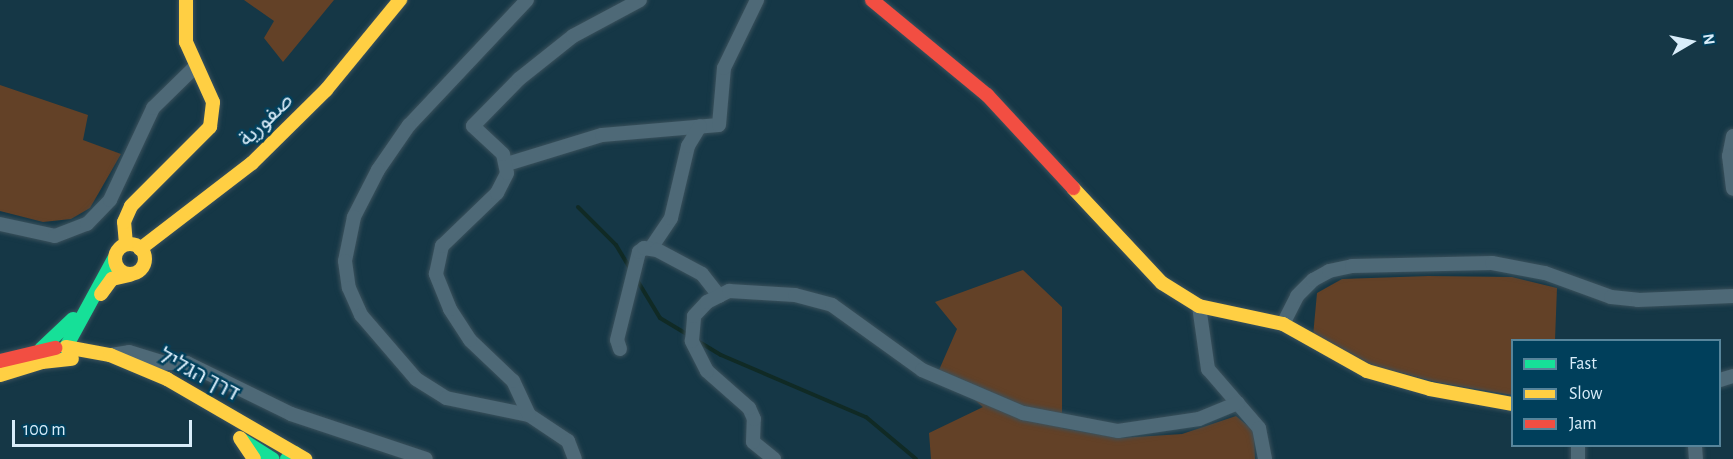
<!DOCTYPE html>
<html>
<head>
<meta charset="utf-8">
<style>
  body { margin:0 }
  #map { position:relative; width:1733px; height:459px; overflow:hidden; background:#153746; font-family:"Alegreya Sans","Noto Sans Arabic",Heebo,sans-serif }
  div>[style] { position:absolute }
  .green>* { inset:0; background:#634127 }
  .stream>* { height:4px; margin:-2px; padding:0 2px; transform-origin:2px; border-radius:2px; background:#102a25 }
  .roads { filter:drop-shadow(0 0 2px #3b515c) drop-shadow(0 0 2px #3b515c) }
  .street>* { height:14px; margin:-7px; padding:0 7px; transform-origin:7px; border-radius:7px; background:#4e6977 }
  .fast>* { height:14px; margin:-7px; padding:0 7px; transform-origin:7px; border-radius:7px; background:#16e098 }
  .slow>* { height:14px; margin:-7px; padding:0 7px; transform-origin:7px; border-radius:7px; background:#ffcf43 }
  .slow>.ring { margin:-7px; padding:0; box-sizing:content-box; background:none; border:14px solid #ffcf43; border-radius:50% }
  .jam>* { height:14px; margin:-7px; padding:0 7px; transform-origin:7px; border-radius:7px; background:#f24e42 }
  span { translate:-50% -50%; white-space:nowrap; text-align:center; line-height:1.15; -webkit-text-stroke:5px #003f5b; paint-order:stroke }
  .street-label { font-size:22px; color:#d9edfa }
  .legend { position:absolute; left:1511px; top:339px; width:210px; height:108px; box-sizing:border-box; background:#003f5b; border:2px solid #57859b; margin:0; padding:8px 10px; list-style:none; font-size:18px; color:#d9edfa }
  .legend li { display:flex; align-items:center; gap:12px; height:30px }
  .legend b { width:30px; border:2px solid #57859b }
  .north { position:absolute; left:1661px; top:12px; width:60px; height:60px; -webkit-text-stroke:4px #003f5b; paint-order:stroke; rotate:81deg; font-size:16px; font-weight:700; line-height:24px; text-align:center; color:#d9edfa }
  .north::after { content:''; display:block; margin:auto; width:21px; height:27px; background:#d9edfa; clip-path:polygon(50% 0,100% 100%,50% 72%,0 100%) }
  .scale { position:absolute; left:12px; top:420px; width:180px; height:27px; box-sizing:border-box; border:3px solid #d9edfa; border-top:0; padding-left:8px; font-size:18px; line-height:21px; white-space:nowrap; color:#d9edfa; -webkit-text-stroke:4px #003f5b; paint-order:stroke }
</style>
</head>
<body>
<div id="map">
  <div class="green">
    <div style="clip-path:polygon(244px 0,334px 0,283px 62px,264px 38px,274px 21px)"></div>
    <div style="clip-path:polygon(0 85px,88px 115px,83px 140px,121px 154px,90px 208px,71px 219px,43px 222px,0 211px)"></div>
    <div style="clip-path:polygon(1023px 270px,1062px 307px,1062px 428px,1119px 438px,1182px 434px,1236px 416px,1254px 431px,1255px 459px,931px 459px,929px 433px,983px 407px,939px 370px,957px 329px,935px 302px)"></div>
    <div style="clip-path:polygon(1428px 276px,1512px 277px,1557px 288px,1555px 340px,1512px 340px,1512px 395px,1440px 383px,1370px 365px,1313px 336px,1317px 293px,1342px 279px)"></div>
  </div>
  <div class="stream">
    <div style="left:578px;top:207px;width:54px;rotate:45deg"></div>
    <div style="left:616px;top:245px;width:27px;rotate:59deg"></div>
    <div style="left:637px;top:280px;width:44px;rotate:58.8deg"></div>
    <div style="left:660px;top:318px;width:35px;rotate:31deg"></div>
    <div style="left:696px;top:340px;width:29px;rotate:31deg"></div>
    <div style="left:721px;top:355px;width:158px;rotate:23.2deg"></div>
    <div style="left:866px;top:417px;width:65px;rotate:40deg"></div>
  </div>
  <div class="roads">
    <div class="street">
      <div style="left:527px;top:0;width:172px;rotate:133.3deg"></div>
      <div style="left:409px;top:125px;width:55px;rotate:124.6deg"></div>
      <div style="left:378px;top:170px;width:53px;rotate:117.1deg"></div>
      <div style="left:354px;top:217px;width:45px;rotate:101.6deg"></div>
      <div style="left:345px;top:261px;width:27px;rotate:82deg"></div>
      <div style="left:349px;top:288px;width:30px;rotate:66deg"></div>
      <div style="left:361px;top:315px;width:84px;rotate:49.3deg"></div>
      <div style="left:416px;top:379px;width:36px;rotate:32deg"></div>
      <div style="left:446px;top:398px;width:85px;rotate:11.6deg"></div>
      <div style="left:529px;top:415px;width:47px;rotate:33.7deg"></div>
      <div style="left:568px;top:441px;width:19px;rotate:69deg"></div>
      <div style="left:1733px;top:136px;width:20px;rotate:101deg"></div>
      <div style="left:1729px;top:156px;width:4px;rotate:-14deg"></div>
      <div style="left:1729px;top:156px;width:33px;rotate:83deg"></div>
      <div style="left:507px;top:164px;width:99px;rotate:-17deg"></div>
      <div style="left:602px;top:135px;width:117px;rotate:-4.9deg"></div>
      <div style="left:719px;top:125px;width:57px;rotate:-85deg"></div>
      <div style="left:724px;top:68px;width:76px;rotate:-64.1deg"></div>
      <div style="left:0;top:224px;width:56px;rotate:12.3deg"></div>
      <div style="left:55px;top:236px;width:34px;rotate:-21deg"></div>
      <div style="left:87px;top:224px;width:33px;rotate:-46deg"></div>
      <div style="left:110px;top:200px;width:102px;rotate:-64.9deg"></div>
      <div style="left:153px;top:108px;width:60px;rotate:-44.3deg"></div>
      <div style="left:651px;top:248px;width:36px;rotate:-56deg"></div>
      <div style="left:671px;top:218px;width:74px;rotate:-76.7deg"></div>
      <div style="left:688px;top:146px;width:23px;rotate:-59deg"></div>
      <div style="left:1199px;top:306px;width:64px;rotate:81.9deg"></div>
      <div style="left:1208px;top:369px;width:78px;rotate:49.2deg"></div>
      <div style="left:1259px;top:428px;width:32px;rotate:79deg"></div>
      <div style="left:1283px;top:324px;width:31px;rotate:-63deg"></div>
      <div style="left:1297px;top:296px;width:23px;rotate:-45deg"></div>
      <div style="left:1313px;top:280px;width:18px;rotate:-29deg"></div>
      <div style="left:1329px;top:271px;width:24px;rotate:-12deg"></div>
      <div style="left:1352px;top:266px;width:140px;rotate:-1.2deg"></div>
      <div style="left:1492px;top:263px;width:54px;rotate:10.7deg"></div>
      <div style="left:1545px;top:273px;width:70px;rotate:20deg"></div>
      <div style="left:1611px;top:297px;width:27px;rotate:6deg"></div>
      <div style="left:1638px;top:300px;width:95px;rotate:-2.4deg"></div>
      <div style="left:620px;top:349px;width:9px;rotate:-108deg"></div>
      <div style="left:617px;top:340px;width:91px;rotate:-76deg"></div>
      <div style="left:639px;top:252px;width:6px;rotate:-39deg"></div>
      <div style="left:644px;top:248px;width:13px;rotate:9deg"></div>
      <div style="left:657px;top:250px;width:51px;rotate:28.1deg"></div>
      <div style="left:702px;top:274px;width:28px;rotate:52deg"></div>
      <div style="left:111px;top:355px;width:18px;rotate:-9deg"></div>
      <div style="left:129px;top:352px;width:39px;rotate:17deg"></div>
      <div style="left:166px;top:363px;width:21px"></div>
      <div style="left:187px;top:363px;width:116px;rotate:26.1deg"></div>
      <div style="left:291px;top:414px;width:142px;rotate:18.4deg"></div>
      <div style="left:1720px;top:380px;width:14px;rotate:-17deg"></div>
      <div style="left:529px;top:415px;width:38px;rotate:-115deg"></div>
      <div style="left:513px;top:381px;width:59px;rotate:-136.4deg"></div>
      <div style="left:470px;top:340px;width:37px;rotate:-123deg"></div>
      <div style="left:450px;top:309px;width:38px;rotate:-112deg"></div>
      <div style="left:436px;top:274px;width:29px;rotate:-78deg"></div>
      <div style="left:442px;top:246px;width:76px;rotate:-43.9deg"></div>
      <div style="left:497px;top:193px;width:22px;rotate:-63deg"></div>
      <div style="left:507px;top:173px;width:19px;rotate:-102deg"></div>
      <div style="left:503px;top:154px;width:41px;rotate:-137deg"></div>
      <div style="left:473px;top:126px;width:66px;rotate:-45.6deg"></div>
      <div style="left:519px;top:79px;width:69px;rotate:-38.5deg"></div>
      <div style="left:573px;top:36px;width:76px;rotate:-28.2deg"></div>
      <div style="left:1695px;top:446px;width:13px;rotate:86deg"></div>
      <div style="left:774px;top:459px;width:27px;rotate:-141deg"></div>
      <div style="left:753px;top:442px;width:23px;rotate:-88deg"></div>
      <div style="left:754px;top:419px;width:12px;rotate:-114deg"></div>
      <div style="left:749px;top:408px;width:56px;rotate:-138.6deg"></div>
      <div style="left:707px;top:371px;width:34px;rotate:-117deg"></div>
      <div style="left:692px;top:341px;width:25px;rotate:-85deg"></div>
      <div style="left:694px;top:316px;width:19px;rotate:-47deg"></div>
      <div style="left:707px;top:302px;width:25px;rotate:-27deg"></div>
      <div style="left:729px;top:291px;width:66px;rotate:3.5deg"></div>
      <div style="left:795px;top:295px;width:38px;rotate:15deg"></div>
      <div style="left:832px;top:305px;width:111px;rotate:35.8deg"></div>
      <div style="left:922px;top:370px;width:110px;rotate:23.1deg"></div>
      <div style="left:1023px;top:413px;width:97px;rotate:10.7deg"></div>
      <div style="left:1118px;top:431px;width:82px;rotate:-8.4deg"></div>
      <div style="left:1199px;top:419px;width:42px;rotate:-22.3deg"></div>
      <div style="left:1578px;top:459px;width:13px;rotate:-90deg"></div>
    </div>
    <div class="fast">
      <div style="left:41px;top:349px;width:44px;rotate:-43.2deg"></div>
      <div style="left:70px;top:356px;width:10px;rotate:-114deg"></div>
      <div style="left:66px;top:347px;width:100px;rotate:-61.4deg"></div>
      <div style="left:242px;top:440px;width:36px;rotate:32deg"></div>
      <div style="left:287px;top:459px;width:10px;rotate:-37deg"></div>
    </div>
    <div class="slow">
      <div style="left:1073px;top:188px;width:130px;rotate:46.9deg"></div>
      <div style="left:1162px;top:283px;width:44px;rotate:31.9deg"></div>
      <div style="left:1199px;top:306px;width:86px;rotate:12.1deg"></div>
      <div style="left:1283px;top:324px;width:96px;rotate:29.2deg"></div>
      <div style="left:1367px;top:371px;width:66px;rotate:15.9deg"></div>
      <div style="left:1430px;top:389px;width:83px;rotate:10.4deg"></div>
      <div class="ring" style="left:115px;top:244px;width:16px;height:16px"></div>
      <div style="left:126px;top:244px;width:22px;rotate:-95deg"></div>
      <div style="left:124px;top:222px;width:17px;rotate:-66deg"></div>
      <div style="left:131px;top:206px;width:112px;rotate:-45deg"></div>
      <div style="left:210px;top:127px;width:25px;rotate:-83deg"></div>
      <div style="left:213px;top:102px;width:66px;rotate:-114.2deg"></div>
      <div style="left:186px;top:42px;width:42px;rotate:-90deg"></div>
      <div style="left:140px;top:249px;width:141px;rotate:-37.5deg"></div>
      <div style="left:252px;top:163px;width:104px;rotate:-44.6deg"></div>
      <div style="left:326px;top:90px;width:117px;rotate:-50.6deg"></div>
      <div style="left:101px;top:294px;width:19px;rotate:-54deg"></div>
      <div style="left:112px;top:279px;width:18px;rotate:-13deg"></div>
      <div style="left:66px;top:347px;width:45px;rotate:10.3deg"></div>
      <div style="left:110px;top:355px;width:62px;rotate:22.8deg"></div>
      <div style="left:167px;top:379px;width:160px;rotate:30.1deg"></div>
      <div style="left:0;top:375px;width:44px;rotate:-17.2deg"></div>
      <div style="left:42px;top:362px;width:30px;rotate:-6deg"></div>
      <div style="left:240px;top:438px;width:25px;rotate:56deg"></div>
    </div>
    <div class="jam">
      <div style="left:872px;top:0;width:149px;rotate:39.6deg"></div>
      <div style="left:987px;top:95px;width:127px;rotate:47.2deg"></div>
      <div style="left:0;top:361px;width:57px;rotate:-13.3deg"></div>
    </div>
  </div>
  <div class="street-label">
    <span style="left:266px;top:120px;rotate:-44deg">صفورية</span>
    <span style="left:199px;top:375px;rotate:28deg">דרך הגליל</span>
  </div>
  <ul class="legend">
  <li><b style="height:8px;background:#16e098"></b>Fast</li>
  <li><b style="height:8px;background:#ffcf43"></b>Slow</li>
  <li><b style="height:8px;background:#f24e42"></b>Jam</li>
  </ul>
  <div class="north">N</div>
  <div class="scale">100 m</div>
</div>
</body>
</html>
